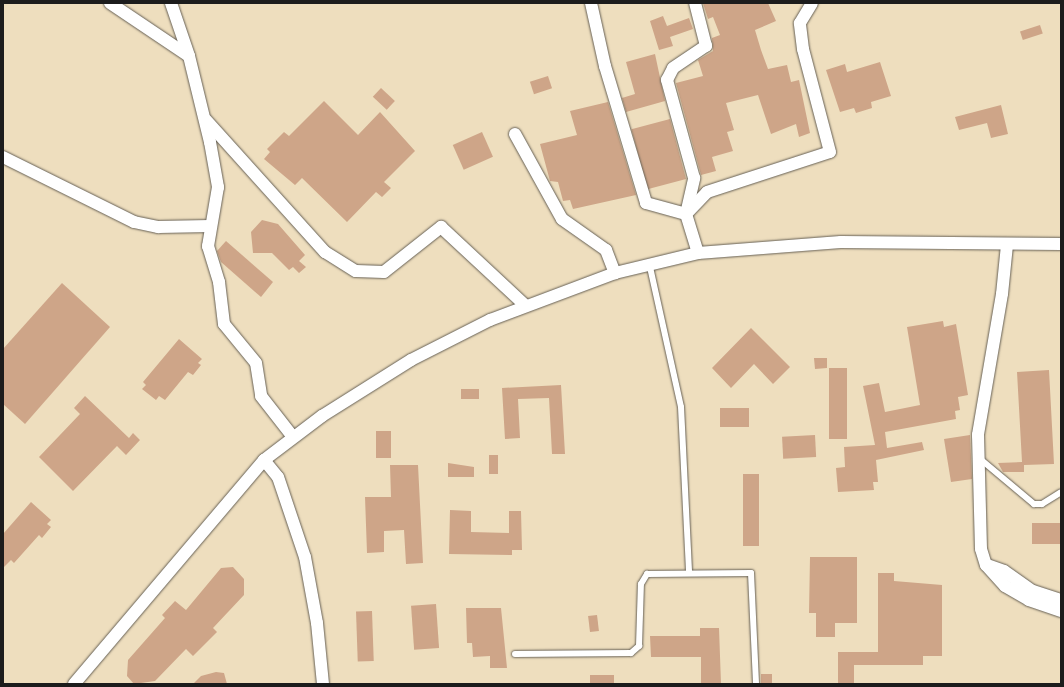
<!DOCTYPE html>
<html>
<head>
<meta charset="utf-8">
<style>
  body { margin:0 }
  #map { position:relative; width:1064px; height:687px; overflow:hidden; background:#eedebe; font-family:"Balsamiq Sans",sans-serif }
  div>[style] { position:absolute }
  .building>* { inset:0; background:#cea588; transform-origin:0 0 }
  .roads { filter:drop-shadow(0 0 1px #666055) drop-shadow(0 0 1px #666055) }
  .lane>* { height:6px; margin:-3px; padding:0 3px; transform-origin:3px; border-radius:3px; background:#fff }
  .street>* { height:12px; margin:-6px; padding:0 6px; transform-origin:6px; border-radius:6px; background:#fff }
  span { translate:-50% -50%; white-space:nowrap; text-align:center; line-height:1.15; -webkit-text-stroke:3px #fff; paint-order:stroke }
  .frame { position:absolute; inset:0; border:4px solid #1c1c1c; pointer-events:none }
</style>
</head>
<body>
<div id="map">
  <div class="building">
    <div style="clip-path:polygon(703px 3px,768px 3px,776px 21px,755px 30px,761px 50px,768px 69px,787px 65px,791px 82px,799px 80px,810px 133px,799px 137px,796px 124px,771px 134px,758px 95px,726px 103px,734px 130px,727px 132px,733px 151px,712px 157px,716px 171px,701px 175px,676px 83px,703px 76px,698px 60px,713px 51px,712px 38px,720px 35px,713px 17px,708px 19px)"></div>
    <div style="clip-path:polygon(663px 16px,667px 26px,689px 18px,693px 29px,670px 37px,673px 46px,659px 50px,650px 21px)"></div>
    <div style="left:1040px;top:25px;width:9px;height:21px;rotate:72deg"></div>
    <div style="clip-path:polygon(655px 54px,665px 101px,626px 112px,622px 98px,635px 94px,626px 62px)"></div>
    <div style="clip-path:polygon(880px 62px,891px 96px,871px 102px,872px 108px,856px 113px,854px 108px,840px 112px,826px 70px,845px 64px,847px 72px)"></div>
    <div style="left:548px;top:76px;width:13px;height:19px;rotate:72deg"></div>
    <div style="left:381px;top:88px;width:19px;height:12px;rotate:43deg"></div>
    <div style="clip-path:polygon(324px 101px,358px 135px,380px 112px,415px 151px,384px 182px,391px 188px,382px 197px,376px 192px,347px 222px,302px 178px,295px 185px,264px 159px,270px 152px,267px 149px,284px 132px,289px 136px)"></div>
    <div style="clip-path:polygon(608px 102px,636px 195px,573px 209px,570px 200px,563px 201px,558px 182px,550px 181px,540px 144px,577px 135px,570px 111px)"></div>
    <div style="clip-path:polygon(1001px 105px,1008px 134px,991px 138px,987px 123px,959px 130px,955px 117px)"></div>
    <div style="left:670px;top:119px;width:62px;height:40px;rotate:75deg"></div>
    <div style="left:482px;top:132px;width:27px;height:32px;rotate:66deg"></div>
    <div style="clip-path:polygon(262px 220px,278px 224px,305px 255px,299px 261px,306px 267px,299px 273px,293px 267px,289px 270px,272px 253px,253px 253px,251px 232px)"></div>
    <div style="clip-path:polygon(226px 241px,273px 282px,261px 297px,221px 262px,217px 251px)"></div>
    <div style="clip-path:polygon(62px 283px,110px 327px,25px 424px,3px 404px,3px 349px)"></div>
    <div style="clip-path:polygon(943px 321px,944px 327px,956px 324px,968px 395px,958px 397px,960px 410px,955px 411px,956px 419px,885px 432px,887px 448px,922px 442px,924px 450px,876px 460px,878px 482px,873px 482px,874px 490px,838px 492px,836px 468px,845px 467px,844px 447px,875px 445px,863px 386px,879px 383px,885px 412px,920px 405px,907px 327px)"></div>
    <div style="clip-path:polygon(751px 328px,790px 367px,773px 384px,754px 364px,731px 388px,712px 368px)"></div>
    <div style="clip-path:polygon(179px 339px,202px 359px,198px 363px,201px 365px,193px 375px,188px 372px,165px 400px,159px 396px,156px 400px,142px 389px,146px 385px,143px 382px)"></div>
    <div style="clip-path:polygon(814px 358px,827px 358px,827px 368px,815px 369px)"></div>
    <div style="left:829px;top:368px;width:18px;height:71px"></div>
    <div style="clip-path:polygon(1049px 370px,1054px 464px,1024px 465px,1024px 472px,1003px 472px,998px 463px,1022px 462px,1017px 372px)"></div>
    <div style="clip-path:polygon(561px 385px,565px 454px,552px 454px,549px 398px,518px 399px,520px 438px,505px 439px,502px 388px)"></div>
    <div style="left:461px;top:389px;width:18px;height:10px"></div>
    <div style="clip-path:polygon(85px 396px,129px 438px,133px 433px,140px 440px,126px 455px,117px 446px,73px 491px,39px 457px,80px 414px,74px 408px)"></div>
    <div style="left:720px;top:408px;width:29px;height:19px"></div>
    <div style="left:376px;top:431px;width:15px;height:27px"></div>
    <div style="left:815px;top:435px;width:22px;height:33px;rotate:87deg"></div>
    <div style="clip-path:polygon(970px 435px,972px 479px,951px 482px,944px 439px)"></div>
    <div style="left:489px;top:455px;width:9px;height:19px"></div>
    <div style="clip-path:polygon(448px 463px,474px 467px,474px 477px,448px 477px)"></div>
    <div style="clip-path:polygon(390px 465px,418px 465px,423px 563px,406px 564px,404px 530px,384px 531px,384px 552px,367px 553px,365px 497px,391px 497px)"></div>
    <div style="left:743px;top:474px;width:16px;height:72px"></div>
    <div style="clip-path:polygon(31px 502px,51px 520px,47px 524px,51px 527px,42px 538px,39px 535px,14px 563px,11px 560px,3px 568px,3px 534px)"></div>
    <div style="clip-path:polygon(450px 510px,471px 511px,471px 532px,509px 533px,509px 511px,521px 511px,522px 550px,512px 550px,512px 555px,449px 554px)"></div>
    <div style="left:1061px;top:523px;width:21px;height:29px;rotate:90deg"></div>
    <div style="clip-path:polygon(810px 557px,857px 557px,857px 623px,835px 623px,835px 637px,816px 637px,816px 613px,809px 613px)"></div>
    <div style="clip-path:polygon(233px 567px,244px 579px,244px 595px,213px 628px,217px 632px,193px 656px,186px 649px,155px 681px,134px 684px,127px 676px,128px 660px,165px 618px,162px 615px,175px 601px,186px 610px,221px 568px)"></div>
    <div style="clip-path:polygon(878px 573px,894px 573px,894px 581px,942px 585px,942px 656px,923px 656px,923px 665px,854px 665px,854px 684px,838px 684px,838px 652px,878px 652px)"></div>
    <div style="left:436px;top:604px;width:44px;height:25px;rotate:86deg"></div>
    <div style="clip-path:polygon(466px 608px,501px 608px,507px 668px,490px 668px,490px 656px,473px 657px,472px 643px,467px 643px)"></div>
    <div style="left:372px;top:611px;width:50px;height:16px;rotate:88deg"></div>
    <div style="left:597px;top:615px;width:16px;height:9px;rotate:83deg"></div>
    <div style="clip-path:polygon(700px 628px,719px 628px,721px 684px,701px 684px,701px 657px,651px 657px,650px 636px,700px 636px)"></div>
    <div style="clip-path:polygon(216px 672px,224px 673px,227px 684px,193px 684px,201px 676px)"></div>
    <div style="left:761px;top:674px;width:11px;height:10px"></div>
    <div style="left:590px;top:675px;width:24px;height:9px"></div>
  </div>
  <div class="roads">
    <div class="lane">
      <div style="left:650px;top:267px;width:143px;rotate:77.5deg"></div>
      <div style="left:681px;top:407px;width:165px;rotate:87.2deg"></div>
      <div style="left:979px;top:458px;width:72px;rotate:39.9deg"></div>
      <div style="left:1034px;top:504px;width:8px"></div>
      <div style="left:1042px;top:504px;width:22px;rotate:-32deg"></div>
      <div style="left:515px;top:654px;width:116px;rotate:-0.5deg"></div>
      <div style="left:631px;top:653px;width:11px;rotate:-41deg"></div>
      <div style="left:639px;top:646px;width:62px;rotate:-88.2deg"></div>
      <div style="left:641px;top:584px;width:12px;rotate:-59deg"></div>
      <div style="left:647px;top:574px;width:104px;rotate:-0.6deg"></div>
      <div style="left:751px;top:573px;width:111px;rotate:87.4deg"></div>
    </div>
    <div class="street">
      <div style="left:110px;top:3px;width:95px;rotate:33.9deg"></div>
      <div style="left:171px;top:3px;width:56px;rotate:71.2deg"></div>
      <div style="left:189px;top:56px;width:89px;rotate:76.3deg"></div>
      <div style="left:210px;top:142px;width:46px;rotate:79.9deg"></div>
      <div style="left:218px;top:187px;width:60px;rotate:99.6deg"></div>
      <div style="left:208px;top:246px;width:38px;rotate:73deg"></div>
      <div style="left:219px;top:282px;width:42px;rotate:83.2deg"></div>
      <div style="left:224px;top:324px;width:50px;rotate:50.6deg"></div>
      <div style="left:256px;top:363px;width:33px;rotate:81deg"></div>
      <div style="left:261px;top:396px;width:52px;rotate:52deg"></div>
      <div style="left:591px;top:3px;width:65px;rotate:77.5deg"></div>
      <div style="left:605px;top:66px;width:143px;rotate:73.3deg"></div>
      <div style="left:646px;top:203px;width:41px;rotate:15.4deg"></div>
      <div style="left:686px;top:214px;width:37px;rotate:-77deg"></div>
      <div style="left:694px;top:178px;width:102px;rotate:-105.4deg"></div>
      <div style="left:667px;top:80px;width:13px;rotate:-63deg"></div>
      <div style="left:673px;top:68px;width:40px;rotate:-34deg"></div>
      <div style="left:706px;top:46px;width:44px;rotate:-104.3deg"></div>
      <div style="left:206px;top:120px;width:178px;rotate:48deg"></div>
      <div style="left:325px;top:252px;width:36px;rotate:32deg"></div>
      <div style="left:356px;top:271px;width:28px;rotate:2deg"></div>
      <div style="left:384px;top:272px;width:73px;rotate:-38.3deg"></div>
      <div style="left:441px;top:227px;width:115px;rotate:42.9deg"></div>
      <div style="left:515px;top:134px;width:97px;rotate:61.1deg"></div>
      <div style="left:562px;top:219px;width:54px;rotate:35.2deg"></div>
      <div style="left:606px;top:250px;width:25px;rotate:69deg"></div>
      <div style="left:3px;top:157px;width:146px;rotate:26.4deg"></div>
      <div style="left:134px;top:222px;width:25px;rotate:12deg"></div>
      <div style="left:158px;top:227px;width:52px;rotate:-1.1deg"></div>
      <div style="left:1007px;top:245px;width:49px;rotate:95.8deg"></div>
      <div style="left:1002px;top:294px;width:143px;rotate:99.7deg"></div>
      <div style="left:978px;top:435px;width:114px;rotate:88.5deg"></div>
      <div style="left:981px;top:549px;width:17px;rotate:73deg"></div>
      <div style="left:986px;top:565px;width:28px;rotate:48deg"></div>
      <div style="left:1005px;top:586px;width:28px;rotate:30deg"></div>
      <div style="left:1029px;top:600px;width:34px;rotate:19deg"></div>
      <div style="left:698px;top:253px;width:41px;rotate:-107.1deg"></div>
      <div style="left:686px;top:214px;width:30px;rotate:-46deg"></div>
      <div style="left:707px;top:192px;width:129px;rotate:-18deg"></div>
      <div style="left:830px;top:152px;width:106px;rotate:-104.7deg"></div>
      <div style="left:803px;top:49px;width:26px;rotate:-97deg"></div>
      <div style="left:800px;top:23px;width:23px;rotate:-59deg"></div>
      <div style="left:264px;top:460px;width:22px;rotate:51deg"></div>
      <div style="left:278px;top:477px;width:84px;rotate:71.4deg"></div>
      <div style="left:305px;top:557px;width:67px;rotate:79.7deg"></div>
      <div style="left:317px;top:623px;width:61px;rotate:84.4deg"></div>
      <div style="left:987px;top:565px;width:18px;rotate:19deg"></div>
      <div style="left:1004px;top:571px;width:35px;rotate:35deg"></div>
      <div style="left:1033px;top:591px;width:29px;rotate:18deg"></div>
      <div style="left:74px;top:684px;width:294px;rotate:-49.7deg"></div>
      <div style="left:264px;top:460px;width:73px;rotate:-37.2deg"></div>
      <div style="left:322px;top:416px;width:105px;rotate:-32.2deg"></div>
      <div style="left:411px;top:360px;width:89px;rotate:-26.9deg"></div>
      <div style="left:490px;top:320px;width:134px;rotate:-20.6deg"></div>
      <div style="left:615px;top:273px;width:85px;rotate:-13.5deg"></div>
      <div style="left:698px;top:253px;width:143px;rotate:-4.4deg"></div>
      <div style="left:841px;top:242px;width:220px;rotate:0.5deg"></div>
    </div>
  </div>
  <div class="frame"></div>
</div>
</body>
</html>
